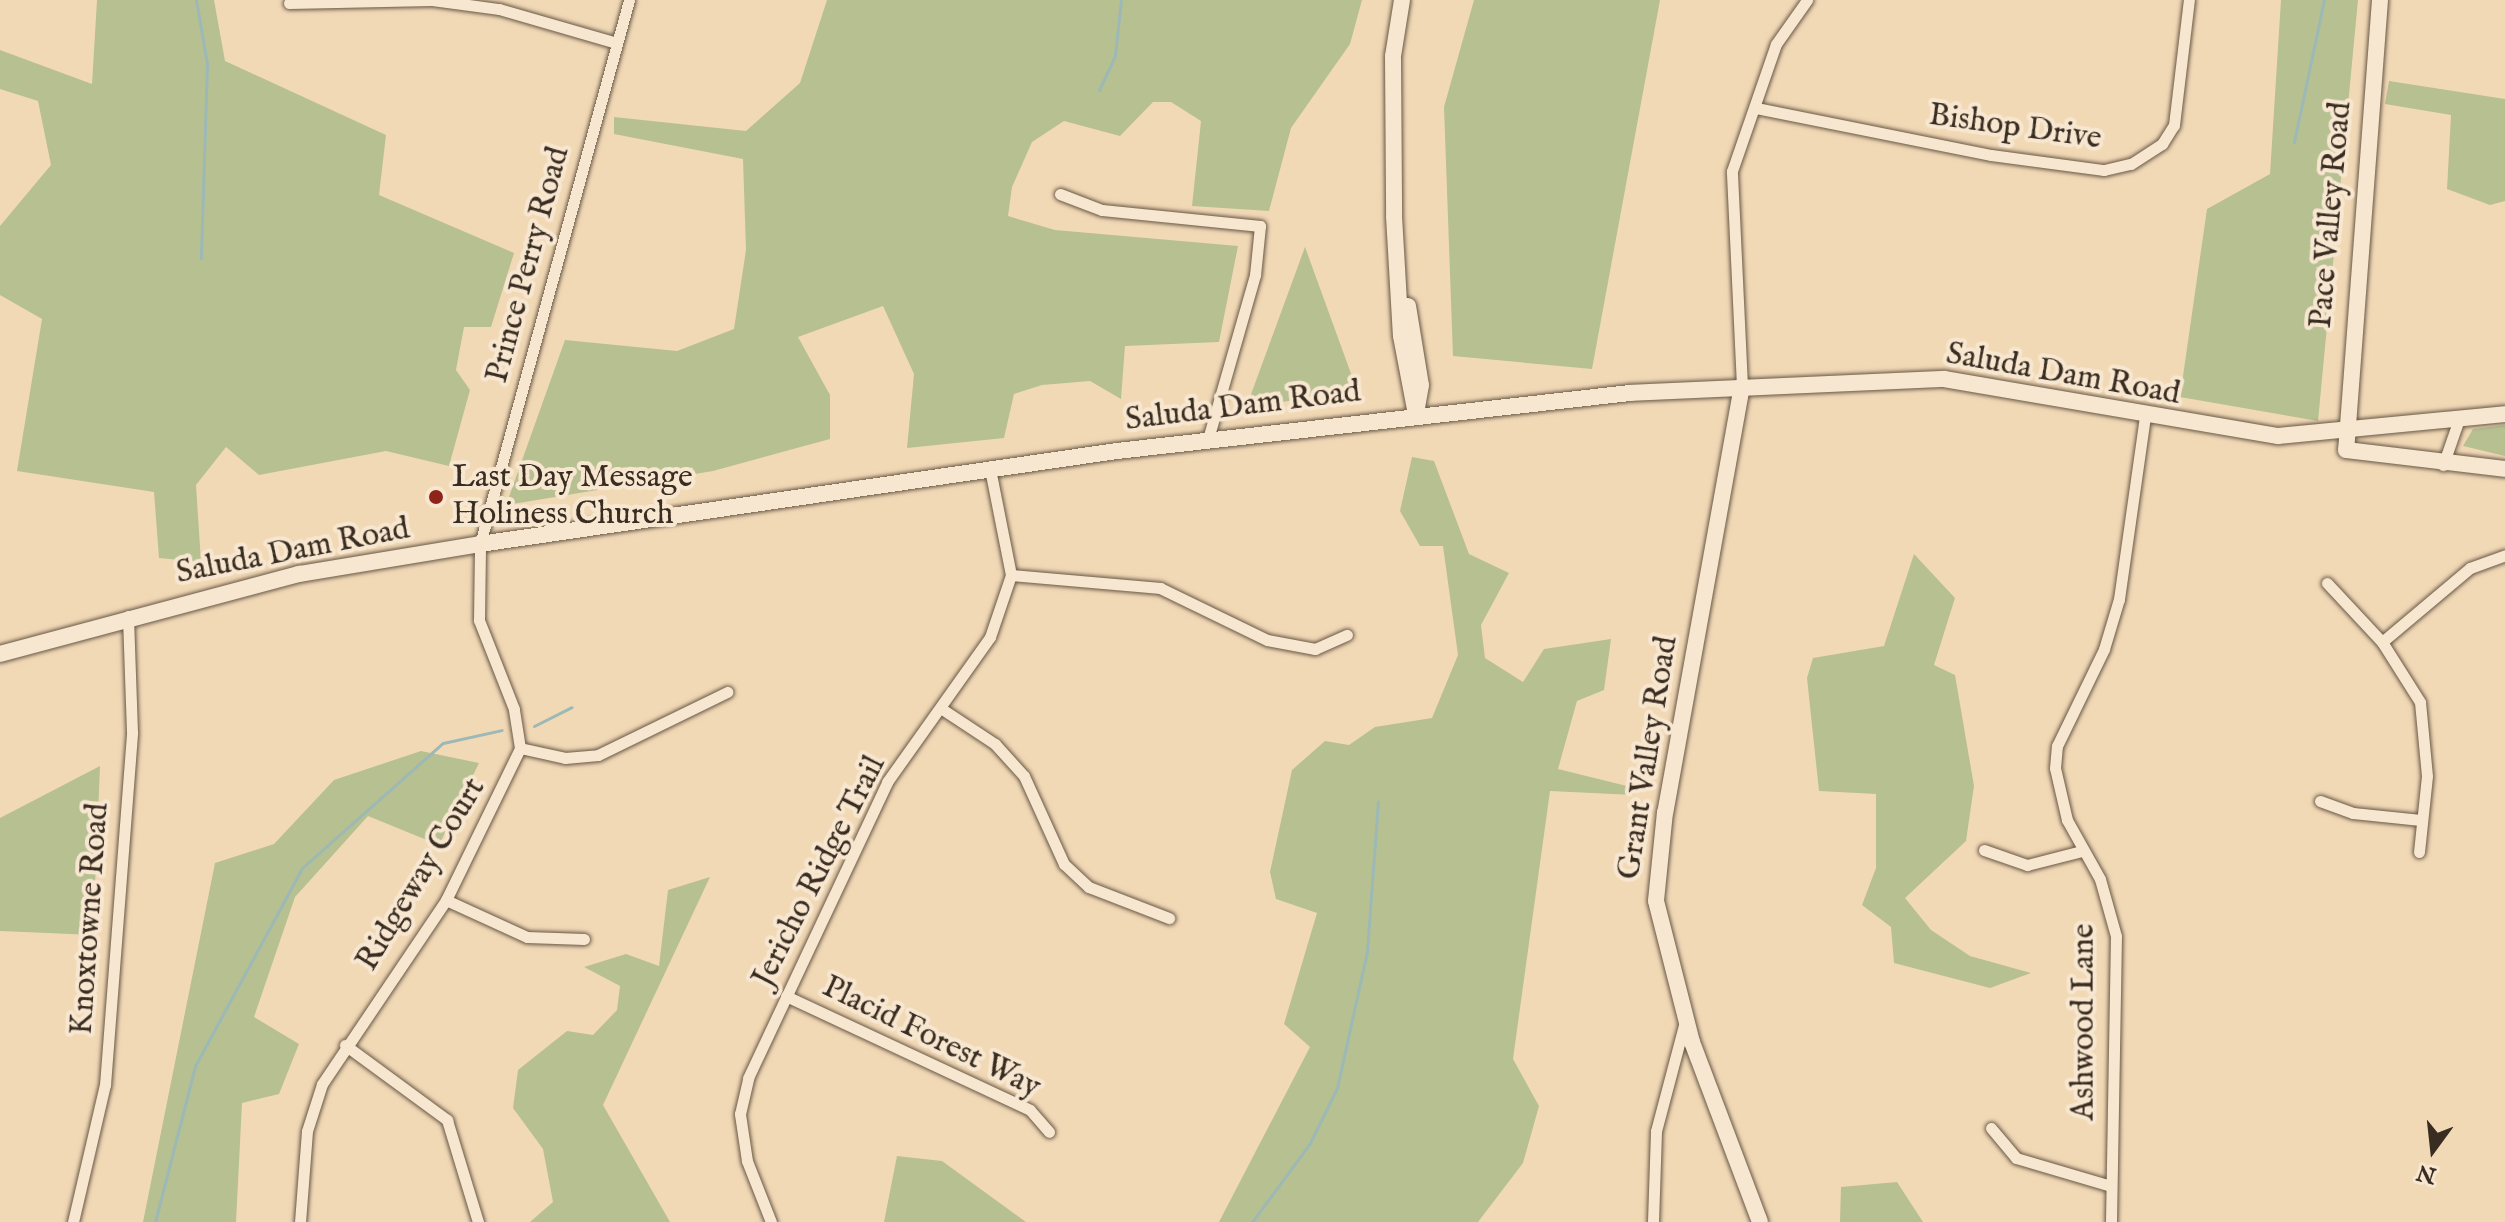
<!DOCTYPE html>
<html>
<head>
<meta charset="utf-8">
<style>
  body { margin:0 }
  #map { position:relative; width:2505px; height:1222px; overflow:hidden; background:#f2d9b6; font-family:"IM FELL English",serif }
  div>[style] { position:absolute }
  .green>* { inset:0; background:#b7c091 }
  .stream>* { height:3px; margin:-1.5px; padding:0 1.5px; transform-origin:1.5px; border-radius:1.5px; background:#9cb9b5 }
  .roads { filter:drop-shadow(0 0 2px #675846) drop-shadow(0 0 2px #675846) }
  .street>* { height:11px; margin:-5.5px; padding:0 5.5px; transform-origin:5.5px; border-radius:5.5px; background:#f7e6d0 }
  .secondary>* { height:16px; margin:-8px; padding:0 8px; transform-origin:8px; border-radius:8px; background:#f7e6d0 }
  .dots>* { width:22px; height:22px; translate:-50% -50%; box-sizing:border-box; border:4px solid #f7e6d0; border-radius:50% }
  span { translate:-50% -50%; white-space:nowrap; text-align:center; line-height:1.15; -webkit-text-stroke:8px #f7e6d0; paint-order:stroke }
  .street-label { font-size:32px; color:#392d21 }
  .poi-label { font-size:32px; color:#392d21 }
  .left { translate:0 -50%; text-align:left }
  .north { position:absolute; left:2393px; top:1110px; width:80px; height:80px; -webkit-text-stroke:6px #f7e6d0; paint-order:stroke; rotate:195deg; font-size:22px; font-weight:700; line-height:32px; text-align:center; color:#392d21 }
  .north::after { content:''; display:block; margin:auto; width:28px; height:36px; background:#392d21; clip-path:polygon(50% 0,100% 100%,50% 72%,0 100%) }
</style>
</head>
<body>
<div id="map">
  <div class="green">
    <div style="clip-path:polygon(97px 0,214px 0,225px 61px,386px 135px,379px 195px,514px 253px,491px 327px,464px 327px,456px 370px,470px 390px,449px 466px,386px 451px,259px 475px,226px 447px,196px 485px,201px 562px,159px 558px,154px 492px,17px 471px,42px 319px,0 295px,0 226px,51px 165px,38px 101px,0 89px,0 50px,92px 84px)"></div>
    <div style="clip-path:polygon(827px 0,1362px 0,1350px 44px,1291px 128px,1269px 211px,1192px 206px,1201px 121px,1171px 102px,1153px 102px,1120px 136px,1064px 121px,1032px 142px,1012px 187px,1008px 216px,1055px 230px,1238px 246px,1219px 342px,1125px 346px,1121px 399px,1090px 381px,1042px 385px,1014px 394px,1004px 438px,907px 448px,914px 374px,883px 306px,798px 337px,830px 395px,830px 439px,713px 471px,506px 505px,565px 340px,677px 351px,734px 329px,746px 250px,743px 159px,614px 134px,614px 117px,746px 131px,800px 83px)"></div>
    <div style="clip-path:polygon(1474px 0,1660px 0,1592px 369px,1453px 356px,1444px 107px)"></div>
    <div style="clip-path:polygon(2281px 0,2358px 0,2318px 421px,2180px 397px,2207px 209px,2270px 174px)"></div>
    <div style="clip-path:polygon(2389px 81px,2505px 99px,2505px 201px,2490px 205px,2447px 189px,2451px 115px,2385px 104px)"></div>
    <div style="clip-path:polygon(1305px 247px,1357px 390px,1246px 408px)"></div>
    <div style="clip-path:polygon(2505px 425px,2505px 456px,2463px 446px,2473px 429px)"></div>
    <div style="clip-path:polygon(1412px 457px,1434px 461px,1469px 554px,1509px 573px,1481px 625px,1485px 658px,1523px 682px,1544px 649px,1611px 639px,1604px 690px,1577px 701px,1558px 769px,1631px 787px,1634px 795px,1550px 791px,1513px 1059px,1539px 1106px,1523px 1163px,1478px 1222px,1219px 1222px,1310px 1047px,1284px 1024px,1317px 913px,1276px 899px,1270px 872px,1292px 770px,1325px 741px,1349px 745px,1375px 727px,1432px 718px,1458px 655px,1443px 546px,1420px 546px,1400px 511px)"></div>
    <div style="clip-path:polygon(1914px 554px,1955px 598px,1934px 665px,1955px 675px,1974px 786px,1966px 841px,1905px 898px,1931px 930px,1970px 956px,2031px 973px,1990px 988px,1894px 963px,1891px 927px,1862px 905px,1876px 868px,1876px 794px,1819px 791px,1807px 678px,1813px 658px,1884px 646px)"></div>
    <div style="clip-path:polygon(421px 751px,479px 763px,439px 845px,368px 816px,295px 897px,254px 1017px,299px 1044px,279px 1094px,242px 1103px,236px 1222px,143px 1222px,215px 863px,274px 844px,334px 780px)"></div>
    <div style="clip-path:polygon(100px 766px,93px 935px,0 931px,0 818px)"></div>
    <div style="clip-path:polygon(710px 877px,603px 1105px,670px 1222px,530px 1222px,553px 1202px,543px 1149px,513px 1108px,518px 1070px,567px 1031px,593px 1035px,617px 1010px,620px 986px,584px 967px,626px 954px,659px 966px,668px 890px)"></div>
    <div style="clip-path:polygon(897px 1156px,942px 1161px,1026px 1222px,884px 1222px)"></div>
    <div style="clip-path:polygon(1897px 1182px,1923px 1222px,1840px 1222px,1841px 1187px)"></div>
  </div>
  <div class="stream">
    <div style="left:196px;top:0;width:65px;rotate:80.2deg"></div>
    <div style="left:207px;top:64px;width:194px;rotate:91.8deg"></div>
    <div style="left:1099px;top:90px;width:38px;rotate:-65deg"></div>
    <div style="left:1115px;top:55px;width:55px;rotate:-83.8deg"></div>
    <div style="left:2294px;top:142px;width:145px;rotate:-78.1deg"></div>
    <div style="left:534px;top:726px;width:42px;rotate:-26.6deg"></div>
    <div style="left:155px;top:1222px;width:161px;rotate:-75.6deg"></div>
    <div style="left:195px;top:1066px;width:225px;rotate:-61.6deg"></div>
    <div style="left:302px;top:868px;width:188px;rotate:-41.6deg"></div>
    <div style="left:443px;top:743px;width:60px;rotate:-12.4deg"></div>
    <div style="left:1252px;top:1222px;width:98px;rotate:-53.7deg"></div>
    <div style="left:1310px;top:1143px;width:61px;rotate:-63.9deg"></div>
    <div style="left:1337px;top:1088px;width:140px;rotate:-77.6deg"></div>
    <div style="left:1367px;top:951px;width:150px;rotate:-85.8deg"></div>
  </div>
  <div class="roads">
    <div class="street">
      <div style="left:289px;top:3px;width:143px;rotate:-1.2deg"></div>
      <div style="left:432px;top:0;width:68px;rotate:7.7deg"></div>
      <div style="left:499px;top:9px;width:123px;rotate:16.1deg"></div>
      <div style="left:1756px;top:108px;width:240px;rotate:11.3deg"></div>
      <div style="left:1991px;top:155px;width:114px;rotate:7.6deg"></div>
      <div style="left:2104px;top:170px;width:28px;rotate:-13deg"></div>
      <div style="left:2131px;top:164px;width:37px;rotate:-33deg"></div>
      <div style="left:2162px;top:144px;width:22px;rotate:-58deg"></div>
      <div style="left:2174px;top:125px;width:126px;rotate:-83.2deg"></div>
      <div style="left:1060px;top:194px;width:45px;rotate:20.9deg"></div>
      <div style="left:1102px;top:210px;width:159px;rotate:5.8deg"></div>
      <div style="left:1260px;top:226px;width:49px;rotate:95.8deg"></div>
      <div style="left:1255px;top:275px;width:171px;rotate:106deg"></div>
      <div style="left:1742px;top:386px;width:215px;rotate:-92.7deg"></div>
      <div style="left:1732px;top:171px;width:134px;rotate:-70.9deg"></div>
      <div style="left:1776px;top:44px;width:54px;rotate:-54.8deg"></div>
      <div style="left:2443px;top:465px;width:49px;rotate:-70.8deg"></div>
      <div style="left:1011px;top:575px;width:150px;rotate:5deg"></div>
      <div style="left:1160px;top:588px;width:119px;rotate:25.9deg"></div>
      <div style="left:1267px;top:640px;width:49px;rotate:10.6deg"></div>
      <div style="left:1315px;top:649px;width:35px;rotate:-24deg"></div>
      <div style="left:2327px;top:583px;width:81px;rotate:47deg"></div>
      <div style="left:942px;top:709px;width:64px;rotate:33.4deg"></div>
      <div style="left:995px;top:744px;width:43px;rotate:47.8deg"></div>
      <div style="left:1024px;top:776px;width:97px;rotate:65.6deg"></div>
      <div style="left:1064px;top:864px;width:34px;rotate:43deg"></div>
      <div style="left:1089px;top:887px;width:86px;rotate:21.2deg"></div>
      <div style="left:520px;top:748px;width:46px;rotate:12.5deg"></div>
      <div style="left:565px;top:758px;width:33px;rotate:-5deg"></div>
      <div style="left:598px;top:755px;width:144px;rotate:-26deg"></div>
      <div style="left:2320px;top:801px;width:35px;rotate:20deg"></div>
      <div style="left:2353px;top:813px;width:68px;rotate:5.9deg"></div>
      <div style="left:1984px;top:850px;width:46px;rotate:19.2deg"></div>
      <div style="left:2027px;top:865px;width:57px;rotate:-14.3deg"></div>
      <div style="left:2419px;top:852px;width:76px;rotate:-84deg"></div>
      <div style="left:2427px;top:776px;width:74px;rotate:-95.4deg"></div>
      <div style="left:2420px;top:702px;width:71px;rotate:-122.3deg"></div>
      <div style="left:2382px;top:642px;width:115px;rotate:-40.1deg"></div>
      <div style="left:2470px;top:568px;width:37px;rotate:-20deg"></div>
      <div style="left:446px;top:900px;width:89px;rotate:24.6deg"></div>
      <div style="left:527px;top:937px;width:57px;rotate:2deg"></div>
      <div style="left:786px;top:996px;width:269px;rotate:25deg"></div>
      <div style="left:1030px;top:1110px;width:29px;rotate:49deg"></div>
      <div style="left:345px;top:1045px;width:127px;rotate:36.3deg"></div>
      <div style="left:447px;top:1120px;width:107px;rotate:73.1deg"></div>
      <div style="left:1991px;top:1128px;width:39px;rotate:50deg"></div>
      <div style="left:2016px;top:1158px;width:99px;rotate:16.4deg"></div>
      <div style="left:73px;top:1222px;width:141px;rotate:-76.9deg"></div>
      <div style="left:105px;top:1085px;width:354px;rotate:-85.6deg"></div>
      <div style="left:132px;top:732px;width:116px;rotate:-92deg"></div>
      <div style="left:300px;top:1222px;width:91px;rotate:-85.6deg"></div>
      <div style="left:307px;top:1131px;width:49px;rotate:-72.3deg"></div>
      <div style="left:322px;top:1084px;width:222px;rotate:-56deg"></div>
      <div style="left:446px;top:900px;width:169px;rotate:-64deg"></div>
      <div style="left:520px;top:748px;width:39px;rotate:-99deg"></div>
      <div style="left:514px;top:709px;width:96px;rotate:-111.5deg"></div>
      <div style="left:479px;top:620px;width:76px;rotate:-89.2deg"></div>
      <div style="left:480px;top:544px;width:564px;rotate:-74.68deg"></div>
      <div style="left:771px;top:1222px;width:66px;rotate:-111.5deg"></div>
      <div style="left:747px;top:1161px;width:48px;rotate:-98.5deg"></div>
      <div style="left:740px;top:1114px;width:37px;rotate:-77deg"></div>
      <div style="left:748px;top:1078px;width:327px;rotate:-64.8deg"></div>
      <div style="left:887px;top:782px;width:178px;rotate:-54.6deg"></div>
      <div style="left:990px;top:637px;width:65px;rotate:-71.3deg"></div>
      <div style="left:1011px;top:575px;width:108px;rotate:-101.2deg"></div>
      <div style="left:1653px;top:1222px;width:91px;rotate:-88.1deg"></div>
      <div style="left:1656px;top:1131px;width:114px;rotate:-75.2deg"></div>
      <div style="left:2111px;top:1222px;width:286px;rotate:-89deg"></div>
      <div style="left:2116px;top:936px;width:59px;rotate:-105.7deg"></div>
      <div style="left:2100px;top:879px;width:68px;rotate:-119.2deg"></div>
      <div style="left:2067px;top:820px;width:53px;rotate:-103deg"></div>
      <div style="left:2055px;top:768px;width:22px;rotate:-85deg"></div>
      <div style="left:2057px;top:746px;width:108px;rotate:-64.1deg"></div>
      <div style="left:2104px;top:649px;width:52px;rotate:-73.3deg"></div>
      <div style="left:2119px;top:599px;width:184px;rotate:-81.9deg"></div>
    </div>
    <div class="secondary">
      <div style="left:1402px;top:0;width:57px;rotate:99.1deg"></div>
      <div style="left:1393px;top:56px;width:160px;rotate:89.6deg"></div>
      <div style="left:1394px;top:216px;width:120px;rotate:86.7deg"></div>
      <div style="left:1401px;top:336px;width:80px;rotate:79.2deg"></div>
      <div style="left:2380px;top:0;width:451px;rotate:94.3deg"></div>
      <div style="left:2346px;top:450px;width:160px;rotate:6.8deg"></div>
      <div style="left:1408px;top:306px;width:80px;rotate:80.7deg"></div>
      <div style="left:1421px;top:385px;width:29px;rotate:100deg"></div>
      <div style="left:1742px;top:386px;width:433px;rotate:100.2deg"></div>
      <div style="left:1665px;top:812px;width:89px;rotate:95.8deg"></div>
      <div style="left:1656px;top:901px;width:146px;rotate:75.7deg"></div>
      <div style="left:1692px;top:1042px;width:192px;rotate:69.3deg"></div>
      <div style="left:0;top:654px;width:310px;rotate:-15deg"></div>
      <div style="left:299px;top:574px;width:183px;rotate:-9.4deg"></div>
      <div style="left:480px;top:544px;width:644px;rotate:-8.31deg"></div>
      <div style="left:1117px;top:451px;width:516px;rotate:-6.45deg"></div>
      <div style="left:1630px;top:393px;width:314px;rotate:-2.6deg"></div>
      <div style="left:1944px;top:379px;width:339px;rotate:9.7deg"></div>
      <div style="left:2278px;top:436px;width:228px;rotate:-5.5deg"></div>
    </div>
  </div>
  <div class="dots">
    <div style="left:436px;top:497px;background:#8f2418"></div>
  </div>
  <div class="street-label">
    <span style="left:2015px;top:128px;rotate:8deg">Bishop Drive</span>
    <span style="left:2332px;top:215px;rotate:-85deg">Pace Valley Road</span>
    <span style="left:529px;top:265px;rotate:-75deg">Prince Perry Road</span>
    <span style="left:2063px;top:375px;rotate:10deg">Saluda Dam Road</span>
    <span style="left:1243px;top:407px;rotate:-7deg">Saluda Dam Road</span>
    <span style="left:293px;top:552px;rotate:-11deg">Saluda Dam Road</span>
    <span style="left:1649px;top:758px;rotate:-81deg">Grant Valley Road</span>
    <span style="left:820px;top:872px;rotate:-63deg">Jericho Ridge Trail</span>
    <span style="left:422px;top:875px;rotate:-59deg">Ridgeway Court</span>
    <span style="left:91px;top:919px;rotate:-86deg">Knoxtowne Road</span>
    <span style="left:2085px;top:1022px;rotate:-90deg">Ashwood Lane</span>
    <span style="left:931px;top:1038px;rotate:26deg">Placid Forest Way</span>
  </div>
  <div class="poi-label">
    <span class="left" style="left:452px;top:497px">Last Day Message<br>Holiness Church</span>
  </div>
  <div class="north">N</div>
</div>
</body>
</html>
